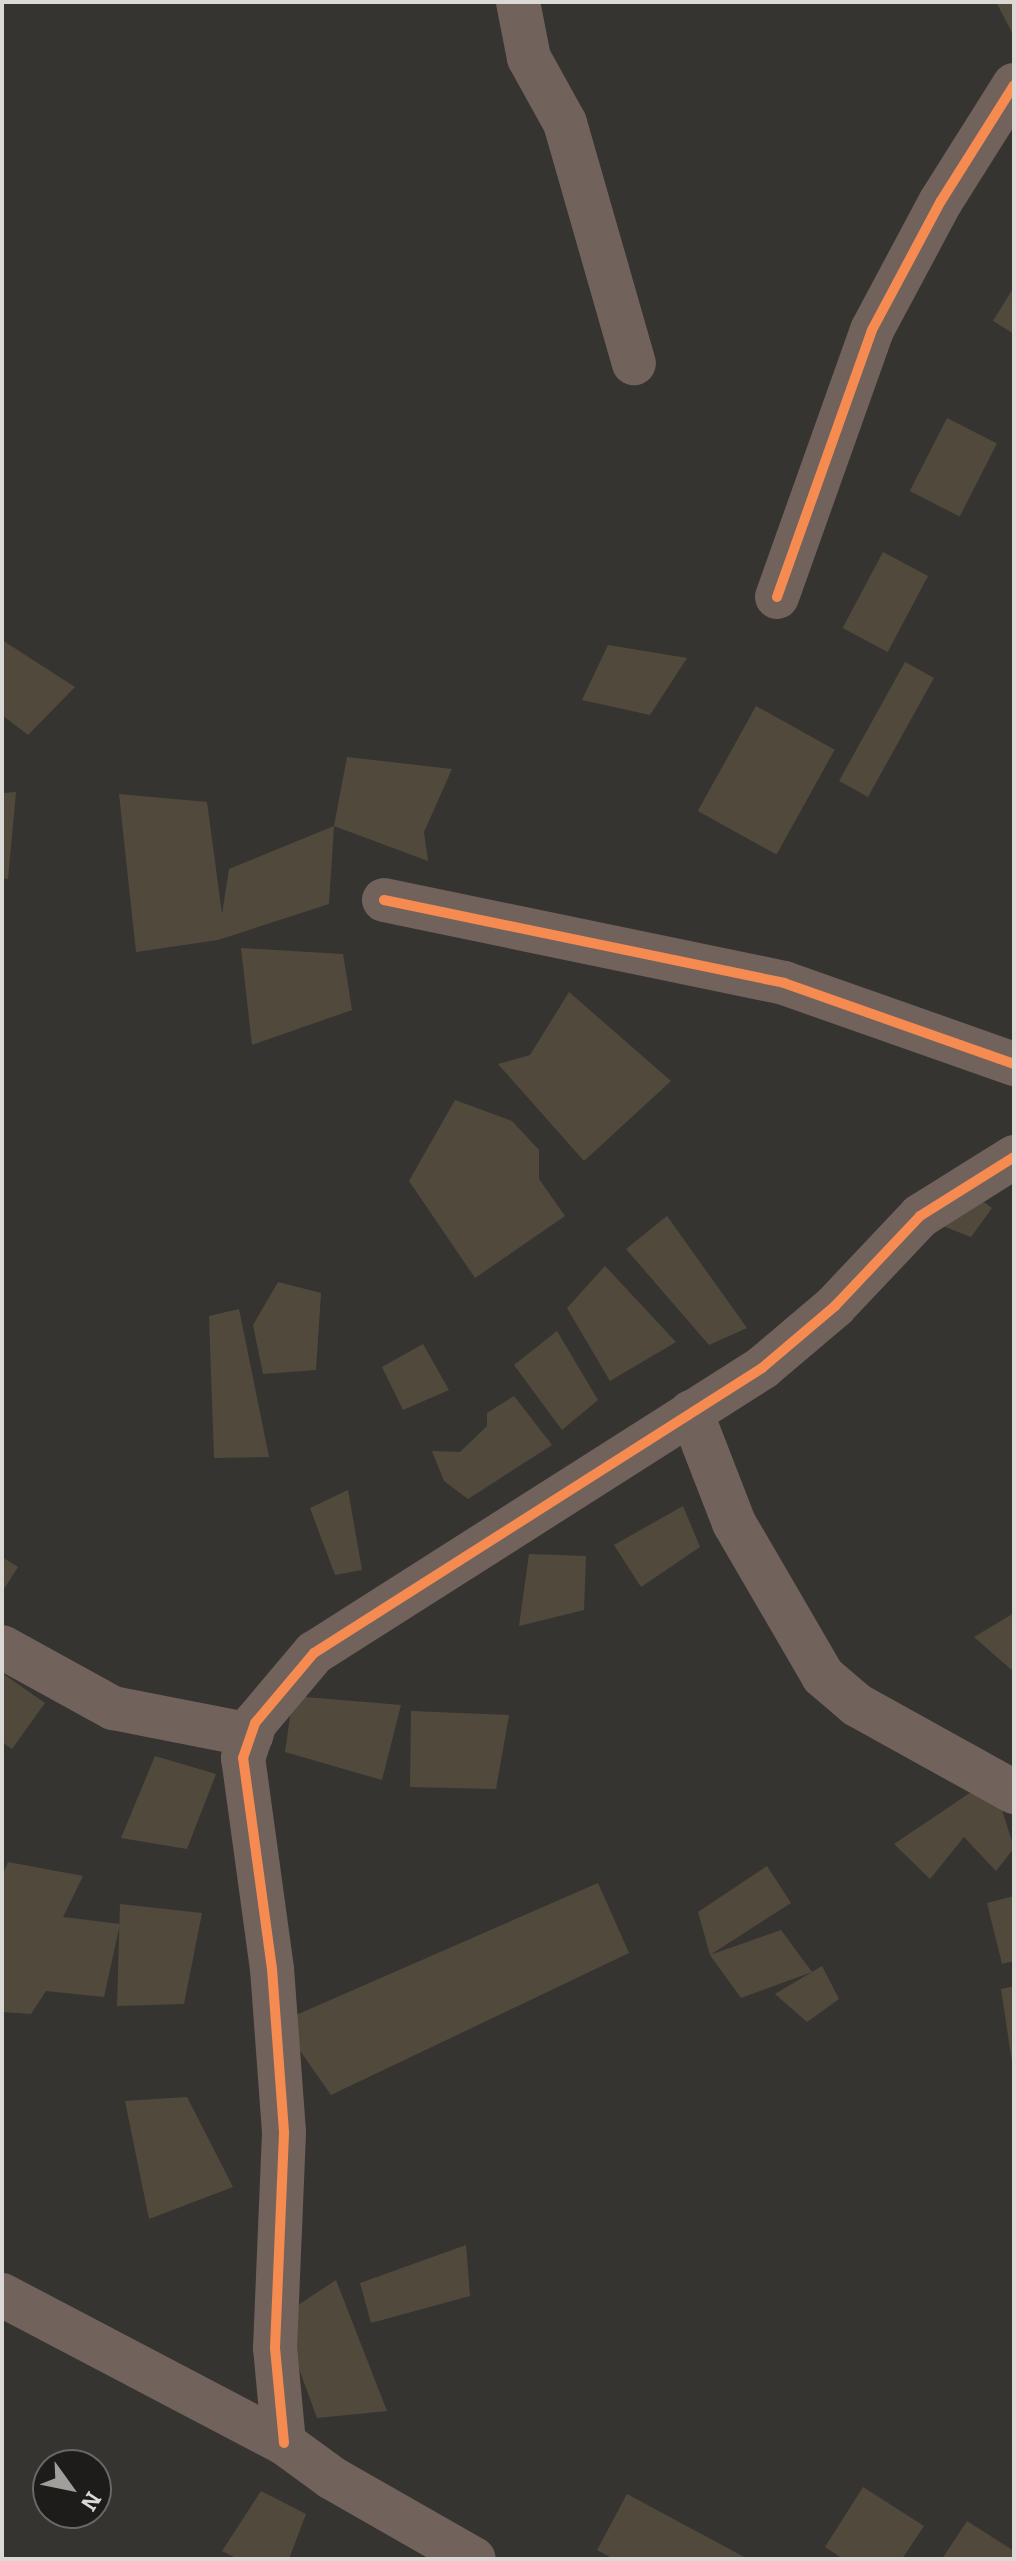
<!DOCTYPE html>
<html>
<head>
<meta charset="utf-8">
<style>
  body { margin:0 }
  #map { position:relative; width:1016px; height:2561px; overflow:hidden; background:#363431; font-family:Bitter,serif }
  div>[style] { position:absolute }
  .building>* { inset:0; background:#514a3c; transform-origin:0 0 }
  .minor>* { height:44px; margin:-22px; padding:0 22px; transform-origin:22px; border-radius:22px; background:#72625c }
  .cycleway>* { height:10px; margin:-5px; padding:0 5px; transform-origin:5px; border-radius:5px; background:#f68b52 }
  span { translate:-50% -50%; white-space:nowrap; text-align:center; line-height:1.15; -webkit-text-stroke:6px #1d1c1a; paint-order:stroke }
  .frame { position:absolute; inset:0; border:4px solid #dbd9d6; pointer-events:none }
  .north { position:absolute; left:32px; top:2449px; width:80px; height:80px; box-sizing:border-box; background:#1d1c1a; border:2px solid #696865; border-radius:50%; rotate:123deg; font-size:22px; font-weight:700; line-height:32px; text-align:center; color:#dbd9d6 }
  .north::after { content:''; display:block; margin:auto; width:28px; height:36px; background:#a19f9c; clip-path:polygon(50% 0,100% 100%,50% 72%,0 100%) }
</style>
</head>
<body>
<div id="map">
  <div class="building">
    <div style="clip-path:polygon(996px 2px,1014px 2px,1014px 36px)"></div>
    <div style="clip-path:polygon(1014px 287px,1014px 334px,993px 321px)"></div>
    <div style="left:947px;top:418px;width:56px;height:82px;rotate:27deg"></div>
    <div style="left:883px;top:552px;width:51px;height:86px;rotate:28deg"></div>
    <div style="clip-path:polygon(2px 640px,75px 687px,28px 735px,2px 715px)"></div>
    <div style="clip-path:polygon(608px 645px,687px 658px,650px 715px,582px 700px)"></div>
    <div style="left:905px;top:662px;width:33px;height:136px;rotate:29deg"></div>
    <div style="left:756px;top:706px;width:90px;height:120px;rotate:29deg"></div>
    <div style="clip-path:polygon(347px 757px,452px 769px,424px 832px,428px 861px,334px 826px)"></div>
    <div style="clip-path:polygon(16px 792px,8px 879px,2px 878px,2px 793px)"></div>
    <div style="clip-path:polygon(119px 794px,207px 802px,222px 914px,229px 869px,334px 826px,329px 904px,218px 940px,136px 952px)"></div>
    <div style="clip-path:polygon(241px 948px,343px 954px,352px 1010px,252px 1045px)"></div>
    <div style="clip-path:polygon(569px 992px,671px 1081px,584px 1161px,498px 1064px,530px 1055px)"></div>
    <div style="clip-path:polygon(455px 1100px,512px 1121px,539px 1150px,539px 1179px,565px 1216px,475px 1278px,409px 1181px)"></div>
    <div style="clip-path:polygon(974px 1195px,992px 1208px,971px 1237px,935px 1223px)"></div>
    <div style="clip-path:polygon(667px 1216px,747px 1328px,709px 1345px,626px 1249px)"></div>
    <div style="clip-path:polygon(605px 1266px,676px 1342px,610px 1381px,567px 1308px)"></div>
    <div style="clip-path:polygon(278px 1282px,321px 1293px,316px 1370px,263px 1374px,253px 1325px)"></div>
    <div style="clip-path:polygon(239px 1309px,269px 1457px,214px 1458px,209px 1316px)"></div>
    <div style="clip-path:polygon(557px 1331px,598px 1400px,562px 1430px,514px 1365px)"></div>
    <div style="clip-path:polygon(423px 1344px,449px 1390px,403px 1410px,382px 1367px)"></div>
    <div style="clip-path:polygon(514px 1396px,552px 1445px,468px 1499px,444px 1481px,432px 1451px,460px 1452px,487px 1426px,487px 1413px)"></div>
    <div style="clip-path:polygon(348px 1490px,362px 1570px,335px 1575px,310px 1508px)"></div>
    <div style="clip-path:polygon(683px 1506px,700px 1547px,641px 1587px,614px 1545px)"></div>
    <div style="clip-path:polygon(529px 1554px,586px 1556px,584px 1610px,519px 1626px)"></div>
    <div style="clip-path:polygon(2px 1557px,18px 1567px,2px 1592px)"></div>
    <div style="clip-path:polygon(1014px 1613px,1014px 1672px,974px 1637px)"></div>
    <div style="clip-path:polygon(2px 1673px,45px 1703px,12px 1749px,2px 1742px)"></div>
    <div style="clip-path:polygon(293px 1696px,401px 1705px,382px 1780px,285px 1752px)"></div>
    <div style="clip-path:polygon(411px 1711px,509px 1715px,496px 1789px,410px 1787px)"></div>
    <div style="clip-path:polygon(155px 1756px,216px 1774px,187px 1849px,121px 1838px)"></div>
    <div style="clip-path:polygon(992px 1778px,1014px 1848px,996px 1871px,964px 1837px,930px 1879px,894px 1844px)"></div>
    <div style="clip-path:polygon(8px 1862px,83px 1876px,63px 1917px,120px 1924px,104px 1997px,46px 1991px,31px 2014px,2px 2012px,2px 1876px)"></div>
    <div style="clip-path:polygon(767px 1866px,791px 1903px,710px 1955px,698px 1912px)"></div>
    <div style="clip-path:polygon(598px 1883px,629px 1953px,331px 2095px,280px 2022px)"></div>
    <div style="clip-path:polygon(1014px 1896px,1014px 1961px,1002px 1964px,987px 1903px)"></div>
    <div style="clip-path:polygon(120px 1904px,202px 1913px,184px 2004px,117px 2006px)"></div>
    <div style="clip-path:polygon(781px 1930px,812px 1972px,822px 1966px,839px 1999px,807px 2022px,775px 1994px,812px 1972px,741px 1998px,710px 1955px)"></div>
    <div style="clip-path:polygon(1014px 1986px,1014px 2062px,1012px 2062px,1001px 1989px)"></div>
    <div style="clip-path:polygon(187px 2097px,233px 2187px,149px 2219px,125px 2101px)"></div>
    <div style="clip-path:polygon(466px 2245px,470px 2296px,371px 2323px,360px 2283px)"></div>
    <div style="clip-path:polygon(336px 2280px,387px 2411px,317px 2418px,280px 2317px)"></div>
    <div style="clip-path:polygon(863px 2487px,924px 2526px,902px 2559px,843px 2559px,825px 2547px)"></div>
    <div style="clip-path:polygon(261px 2491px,306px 2514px,289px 2559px,238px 2559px,222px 2551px)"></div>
    <div style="clip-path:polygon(627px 2494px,748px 2559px,614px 2559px,597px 2550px)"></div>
    <div style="clip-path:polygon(967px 2521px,1014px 2551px,1014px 2559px,942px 2559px)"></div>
  </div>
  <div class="minor">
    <div style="left:518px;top:2px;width:57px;rotate:78.9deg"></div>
    <div style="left:529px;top:58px;width:74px;rotate:61deg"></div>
    <div style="left:565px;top:123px;width:250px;rotate:74deg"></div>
    <div style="left:777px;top:597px;width:283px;rotate:-70.4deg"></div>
    <div style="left:872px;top:330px;width:146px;rotate:-61.9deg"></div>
    <div style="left:941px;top:201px;width:137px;rotate:-57.8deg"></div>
    <div style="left:384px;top:900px;width:409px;rotate:11.7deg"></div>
    <div style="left:784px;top:983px;width:244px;rotate:19.4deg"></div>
    <div style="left:691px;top:1412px;width:119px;rotate:68.8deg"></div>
    <div style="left:734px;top:1523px;width:177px;rotate:59.8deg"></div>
    <div style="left:823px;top:1676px;width:45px;rotate:40.5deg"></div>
    <div style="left:857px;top:1705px;width:179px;rotate:29deg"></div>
    <div style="left:2px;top:1647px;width:127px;rotate:28.8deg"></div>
    <div style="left:113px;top:1708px;width:141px;rotate:11.1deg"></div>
    <div style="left:2px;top:2295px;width:318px;rotate:27.7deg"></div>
    <div style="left:284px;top:2443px;width:59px;rotate:36.1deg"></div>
    <div style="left:332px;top:2478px;width:163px;rotate:29.7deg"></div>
    <div style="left:284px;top:2443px;width:95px;rotate:-95.4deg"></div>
    <div style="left:275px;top:2348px;width:216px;rotate:-87.6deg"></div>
    <div style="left:284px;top:2132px;width:163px;rotate:-94.2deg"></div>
    <div style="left:272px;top:1969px;width:213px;rotate:-97.8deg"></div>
    <div style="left:243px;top:1758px;width:37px;rotate:-71deg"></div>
    <div style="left:255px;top:1723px;width:92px;rotate:-49.9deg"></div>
    <div style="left:314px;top:1653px;width:531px;rotate:-32.46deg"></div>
    <div style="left:762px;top:1368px;width:96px;rotate:-40.3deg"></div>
    <div style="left:835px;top:1306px;width:124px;rotate:-46.6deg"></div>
    <div style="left:920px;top:1216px;width:111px;rotate:-32.1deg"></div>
  </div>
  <div class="cycleway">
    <div style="left:777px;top:597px;width:283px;rotate:-70.4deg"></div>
    <div style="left:872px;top:330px;width:146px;rotate:-61.9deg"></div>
    <div style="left:941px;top:201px;width:137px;rotate:-57.8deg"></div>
    <div style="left:384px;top:900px;width:409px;rotate:11.7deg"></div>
    <div style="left:784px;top:983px;width:244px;rotate:19.4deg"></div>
    <div style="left:284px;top:2443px;width:95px;rotate:-95.4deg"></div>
    <div style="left:275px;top:2348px;width:216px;rotate:-87.6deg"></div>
    <div style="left:284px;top:2132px;width:163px;rotate:-94.2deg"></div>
    <div style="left:272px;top:1969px;width:213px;rotate:-97.8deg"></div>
    <div style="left:243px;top:1758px;width:37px;rotate:-71deg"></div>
    <div style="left:255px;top:1723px;width:92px;rotate:-49.9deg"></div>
    <div style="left:314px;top:1653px;width:531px;rotate:-32.46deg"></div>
    <div style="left:762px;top:1368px;width:96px;rotate:-40.3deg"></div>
    <div style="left:835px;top:1306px;width:124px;rotate:-46.6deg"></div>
    <div style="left:920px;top:1216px;width:111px;rotate:-32.1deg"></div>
  </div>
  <div class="frame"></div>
  <div class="north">N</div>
</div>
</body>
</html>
